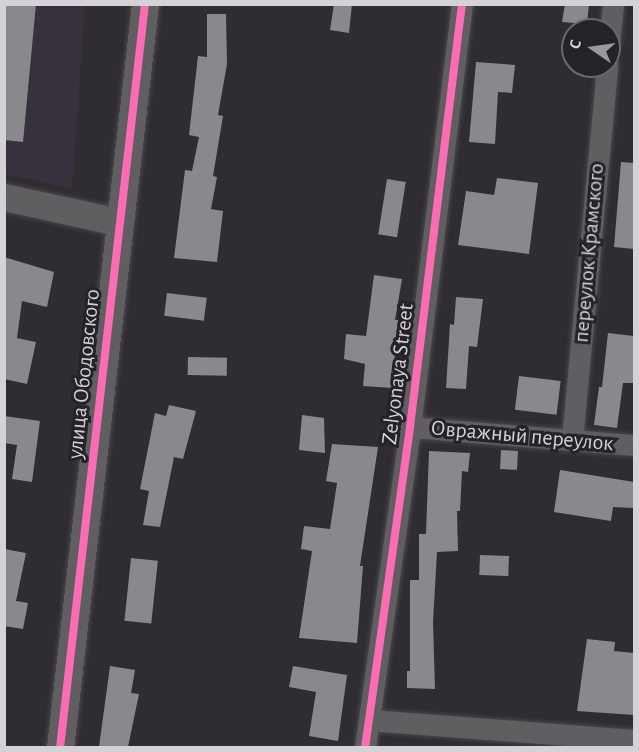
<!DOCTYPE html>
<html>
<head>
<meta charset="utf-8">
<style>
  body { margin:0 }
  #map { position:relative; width:639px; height:752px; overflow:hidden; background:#2f2d32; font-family:"Alegreya Sans",sans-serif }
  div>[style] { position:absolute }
  .built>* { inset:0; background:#36313d }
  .building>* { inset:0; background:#89898d; transform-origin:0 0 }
  .roads { filter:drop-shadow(0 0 2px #49484b) drop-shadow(0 0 2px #49484b) }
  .minor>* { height:21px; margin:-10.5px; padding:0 10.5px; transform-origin:10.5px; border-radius:10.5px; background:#605e61 }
  .tertiary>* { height:27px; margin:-13.5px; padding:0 13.5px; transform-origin:13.5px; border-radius:13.5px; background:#605e61 }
  .cycleway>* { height:8px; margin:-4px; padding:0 4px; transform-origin:4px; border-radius:4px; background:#f96db3 }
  span { translate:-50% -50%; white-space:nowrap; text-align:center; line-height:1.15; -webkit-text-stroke:6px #252229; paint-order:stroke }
  .street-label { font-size:22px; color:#d4d2d6 }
  .frame { position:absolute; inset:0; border:6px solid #d4d2d6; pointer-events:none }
  .north { position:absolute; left:561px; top:18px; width:60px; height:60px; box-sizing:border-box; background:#252229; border:2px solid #6b686e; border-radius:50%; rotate:283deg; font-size:16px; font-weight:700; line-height:24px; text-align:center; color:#d4d2d6 }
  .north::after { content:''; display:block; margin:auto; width:21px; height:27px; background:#9a989d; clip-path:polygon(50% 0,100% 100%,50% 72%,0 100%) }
</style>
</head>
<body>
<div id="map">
  <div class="built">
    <div style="clip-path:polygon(5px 5px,85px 5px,72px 189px,5px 174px)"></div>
  </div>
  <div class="building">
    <div style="clip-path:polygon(4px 4px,36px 4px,23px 142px,4px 140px)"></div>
    <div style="clip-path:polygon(334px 4px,352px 4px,349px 33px,330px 30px)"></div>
    <div style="clip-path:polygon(565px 4px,589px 4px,587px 24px,562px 22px)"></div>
    <div style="clip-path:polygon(207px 14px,226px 14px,227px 64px,218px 115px,223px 116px,213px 176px,217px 177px,211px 209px,223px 211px,217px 262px,174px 258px,185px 170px,192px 171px,199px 137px,189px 135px,198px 56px,207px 57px)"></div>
    <div style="clip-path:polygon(476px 62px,515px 65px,512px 93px,498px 92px,495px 144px,469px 142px)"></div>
    <div style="clip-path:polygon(621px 162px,634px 163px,634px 249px,614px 247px)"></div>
    <div style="clip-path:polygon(497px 178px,538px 183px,529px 254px,458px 245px,466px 191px,494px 195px)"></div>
    <div style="left:387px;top:179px;width:19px;height:56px;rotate:9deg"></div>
    <div style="clip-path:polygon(4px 257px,54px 272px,47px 307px,22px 301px,17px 338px,36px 342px,27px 384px,4px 379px)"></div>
    <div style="clip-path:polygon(374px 275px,402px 279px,395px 320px,398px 320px,392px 388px,363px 386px,365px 364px,344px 359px,346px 334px,366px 336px)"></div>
    <div style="left:167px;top:293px;width:40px;height:23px;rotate:7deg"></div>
    <div style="clip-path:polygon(456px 297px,483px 299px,477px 347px,469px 346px,466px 389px,446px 388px,450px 324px,454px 325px)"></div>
    <div style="clip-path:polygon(608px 333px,634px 336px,634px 383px,623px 383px,617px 428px,594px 425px,599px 387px,602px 387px)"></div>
    <div style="left:188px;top:357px;width:39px;height:18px;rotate:1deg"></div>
    <div style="left:519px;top:376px;width:42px;height:34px;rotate:7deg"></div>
    <div style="clip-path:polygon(169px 405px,196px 411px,183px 459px,174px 457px,160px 527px,143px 525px,149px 491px,140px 489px,155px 413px,166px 416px)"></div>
    <div style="clip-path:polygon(302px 415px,324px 418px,325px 453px,299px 450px)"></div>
    <div style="clip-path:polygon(4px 416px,40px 421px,32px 482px,12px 479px,17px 445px,4px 443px)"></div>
    <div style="clip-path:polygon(332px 444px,378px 447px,360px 566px,363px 566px,357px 643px,299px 638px,312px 551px,301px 549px,304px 526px,330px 529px,337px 483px,326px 481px)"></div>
    <div style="left:501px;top:450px;width:17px;height:19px;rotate:3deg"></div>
    <div style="clip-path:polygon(429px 451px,470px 453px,468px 472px,462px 471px,460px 511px,457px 511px,458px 551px,437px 552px,433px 622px,435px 689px,407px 688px,407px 671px,410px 671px,410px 580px,419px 580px,419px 534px,426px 534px)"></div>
    <div style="clip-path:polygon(560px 470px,634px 482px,634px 508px,613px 507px,611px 521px,554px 512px)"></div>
    <div style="clip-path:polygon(4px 549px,26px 553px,16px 601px,28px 603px,23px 629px,4px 626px)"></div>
    <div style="left:480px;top:555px;width:29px;height:20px;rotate:2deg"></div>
    <div style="left:131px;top:558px;width:27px;height:63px;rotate:6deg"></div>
    <div style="clip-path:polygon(587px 639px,615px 642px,614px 651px,634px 653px,634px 715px,577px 711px)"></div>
    <div style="clip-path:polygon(110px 666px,135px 670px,131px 693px,139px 694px,128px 747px,99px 747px)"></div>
    <div style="clip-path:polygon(293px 666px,347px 675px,338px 741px,309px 736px,316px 692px,289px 687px)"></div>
  </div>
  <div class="roads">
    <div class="minor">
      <div style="left:609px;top:43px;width:39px;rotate:-84deg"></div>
      <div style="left:410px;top:427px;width:225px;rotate:4.6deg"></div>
      <div style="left:572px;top:439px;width:375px;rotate:-84.6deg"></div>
      <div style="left:369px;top:720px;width:266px;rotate:4.3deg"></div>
      <div style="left:365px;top:748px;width:324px;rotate:-82deg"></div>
      <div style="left:410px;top:427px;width:426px;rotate:-83deg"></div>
    </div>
    <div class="tertiary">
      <div style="left:4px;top:197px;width:118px;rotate:12.3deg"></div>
      <div style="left:60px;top:748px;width:749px;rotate:-83.48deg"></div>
    </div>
  </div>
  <div class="cycleway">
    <div style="left:60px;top:748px;width:749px;rotate:-83.48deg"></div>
    <div style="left:365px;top:748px;width:324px;rotate:-82deg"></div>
    <div style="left:410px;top:427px;width:426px;rotate:-83deg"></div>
  </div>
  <div class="street-label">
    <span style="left:589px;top:253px;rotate:-85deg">переулок Крамского</span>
    <span style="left:84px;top:374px;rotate:-84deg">улица Ободовского</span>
    <span style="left:398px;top:374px;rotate:-83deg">Zelyonaya Street</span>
    <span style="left:522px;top:436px;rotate:5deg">Овражный переулок</span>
  </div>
  <div class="frame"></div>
  <div class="north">С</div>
</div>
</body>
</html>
